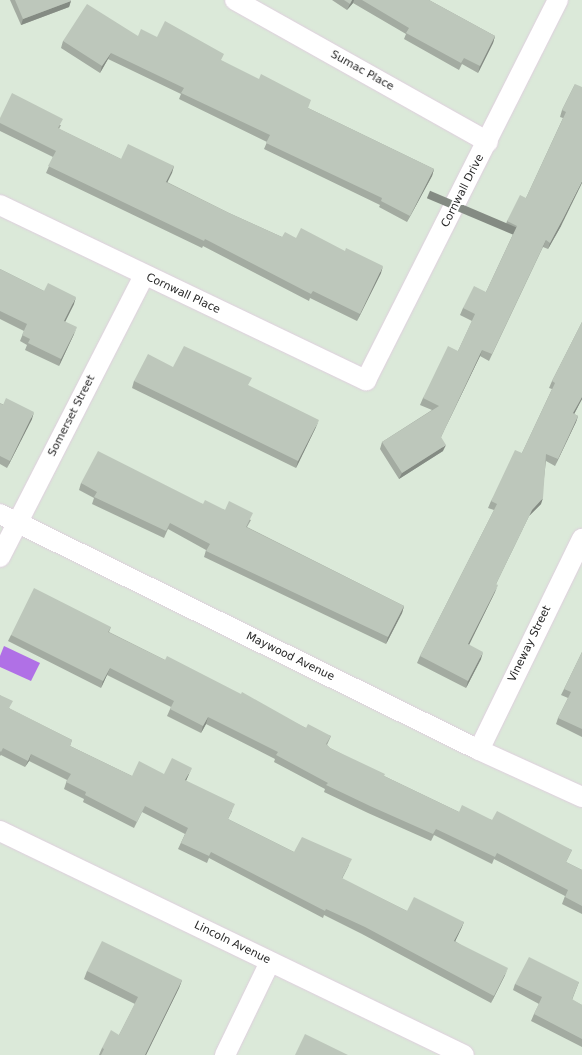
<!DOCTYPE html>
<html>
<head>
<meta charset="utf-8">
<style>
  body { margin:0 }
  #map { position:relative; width:582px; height:1055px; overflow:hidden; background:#dbe9d9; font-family:"DejaVu Sans",sans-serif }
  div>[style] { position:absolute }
  .water>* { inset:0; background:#b070e6 }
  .roads { filter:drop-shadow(0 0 1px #dfcede) drop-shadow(0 0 1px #dfcede) }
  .minor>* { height:20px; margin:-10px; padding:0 10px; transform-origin:10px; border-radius:10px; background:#fff }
  .wall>* { inset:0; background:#a3aba1 }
  .shaded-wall>* { inset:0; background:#848b83; transform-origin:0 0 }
  .building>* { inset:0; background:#bdc7bb }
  span { translate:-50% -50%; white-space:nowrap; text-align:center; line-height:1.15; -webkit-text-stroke:3.5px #fff; paint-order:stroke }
  .street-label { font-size:11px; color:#272727 }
</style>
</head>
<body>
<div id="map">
  <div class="water">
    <div style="clip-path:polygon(4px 646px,40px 663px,31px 681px,0 667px,0 656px)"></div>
  </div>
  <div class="roads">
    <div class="minor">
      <div style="left:235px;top:0;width:290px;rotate:29.3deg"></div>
      <div style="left:0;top:205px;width:406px;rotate:25.6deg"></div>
      <div style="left:366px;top:380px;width:426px;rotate:-63.2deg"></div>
      <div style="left:0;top:514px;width:534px;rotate:26.23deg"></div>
      <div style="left:479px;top:750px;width:113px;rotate:24.5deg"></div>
      <div style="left:0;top:557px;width:316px;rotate:-62.9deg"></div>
      <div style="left:479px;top:750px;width:235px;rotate:-64deg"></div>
      <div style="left:0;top:831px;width:515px;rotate:25.77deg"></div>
      <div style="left:225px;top:1055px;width:103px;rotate:-64.2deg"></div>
    </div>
  </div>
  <div class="wall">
    <div style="clip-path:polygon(10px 0,71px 0,69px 7px,21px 25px)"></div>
    <div style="clip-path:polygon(332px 0,429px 0,495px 36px,493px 43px,478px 73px,462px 64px,459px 70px,404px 39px,406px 34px,353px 3px,347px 10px)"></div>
    <div style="clip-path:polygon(138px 36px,157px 37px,222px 61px,308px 108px,434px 169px,432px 176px,407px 222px,379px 207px,380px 205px,264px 149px,267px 142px,179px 99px,181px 94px,108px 59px,100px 73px,61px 48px,63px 41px)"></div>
    <div style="clip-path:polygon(575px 84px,561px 226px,548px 249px,543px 247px,489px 361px,480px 356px,441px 437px,443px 451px,399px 479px,380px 449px,382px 442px,432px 410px,420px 405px,423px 398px,458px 351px,472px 321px,460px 315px,463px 308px,486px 292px,514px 232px,505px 227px,507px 221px,526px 198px,563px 118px,560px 117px,562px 110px)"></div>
    <div style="clip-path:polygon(0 118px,61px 125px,59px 129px,121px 159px,174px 166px,167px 182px,229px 213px,282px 237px,296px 238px,381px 273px,357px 321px,310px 298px,309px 301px,203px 246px,202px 248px,46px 173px,53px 157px,0 131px)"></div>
    <div style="clip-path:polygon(0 269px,44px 291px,74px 304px,65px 322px,74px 334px,59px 366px,25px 350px,27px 345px,20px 341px,24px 331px,0 319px)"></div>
    <div style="clip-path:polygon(582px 322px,582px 399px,574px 414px,578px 416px,576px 422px,555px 466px,546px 461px,541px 504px,529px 516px,496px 584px,495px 592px,469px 645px,481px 659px,466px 688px,417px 663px,420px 656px,494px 510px,488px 508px,491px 501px,522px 453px,552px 389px,549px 388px,552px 381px)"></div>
    <div style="clip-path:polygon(173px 367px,249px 386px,316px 427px,296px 468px,132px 388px,134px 381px)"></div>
    <div style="clip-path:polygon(0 403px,32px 419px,7px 468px,0 464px)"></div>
    <div style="clip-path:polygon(81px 483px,203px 504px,225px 510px,251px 520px,247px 527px,404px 606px,402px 613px,386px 644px,204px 557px,206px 550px,168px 529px,164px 538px,92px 504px,94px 498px,79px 490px)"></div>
    <div style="clip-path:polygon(111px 627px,109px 632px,165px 660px,306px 728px,331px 736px,327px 745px,330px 748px,384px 776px,459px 812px,492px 820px,572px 850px,566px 862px,582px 870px,582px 914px,562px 904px,565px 896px,494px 859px,492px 864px,434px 835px,431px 841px,368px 813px,324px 792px,325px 789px,274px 762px,275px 759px,206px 724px,201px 733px,167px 716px,171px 707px,107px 675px,101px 688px,8px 641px,11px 635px)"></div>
    <div style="clip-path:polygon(582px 652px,582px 737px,556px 724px,558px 718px,568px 698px,561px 695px,564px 689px)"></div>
    <div style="clip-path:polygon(0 695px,10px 709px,72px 740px,70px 746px,132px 776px,164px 774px,189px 774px,186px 781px,232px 811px,228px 819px,294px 852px,349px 865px,342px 879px,407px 911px,464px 922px,461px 929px,455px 941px,505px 975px,491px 1003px,362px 934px,324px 915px,323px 918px,209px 858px,207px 863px,178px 849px,185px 834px,142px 812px,134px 828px,83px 802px,84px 799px,64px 789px,67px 780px,29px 761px,25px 767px,1px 755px,0 756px)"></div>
    <div style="clip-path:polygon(87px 971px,182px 980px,179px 988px,146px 1055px,99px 1055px,102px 1048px,119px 1035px,135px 1004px,84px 979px)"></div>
    <div style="clip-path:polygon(579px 982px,572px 1000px,582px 1005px,582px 1047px,531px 1021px,534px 1014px,539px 1004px,513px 990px,515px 984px)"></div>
  </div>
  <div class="shaded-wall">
    <div style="clip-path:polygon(352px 0,354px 0,353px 3px,347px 10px)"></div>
    <div style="clip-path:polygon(71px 1px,69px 7px,21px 25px,23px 19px)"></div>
    <div style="clip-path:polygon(495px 36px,493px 43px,478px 73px,480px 66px)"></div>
    <div style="clip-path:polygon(111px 53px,108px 59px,100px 73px,102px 66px)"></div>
    <div style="clip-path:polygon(174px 166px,172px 173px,164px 189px,166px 182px)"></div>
    <div style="clip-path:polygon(434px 169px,432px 176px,407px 222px,410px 216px)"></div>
    <div style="clip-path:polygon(582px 181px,582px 183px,561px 226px,548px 249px,550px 243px)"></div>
    <div style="left:546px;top:240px;width:8px;height:126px;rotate:113deg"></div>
    <div style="clip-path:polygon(383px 266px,381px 273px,357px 321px,360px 314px)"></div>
    <div style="clip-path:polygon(76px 297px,74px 304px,62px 328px,64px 321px)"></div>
    <div style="clip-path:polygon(77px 327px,74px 334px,59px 366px,61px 359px)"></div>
    <div style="clip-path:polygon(482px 350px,480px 356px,438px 443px,441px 437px)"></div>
    <div style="clip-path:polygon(582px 397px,582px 399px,571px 420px,573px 413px)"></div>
    <div style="clip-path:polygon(34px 412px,32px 419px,7px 468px,10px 461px)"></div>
    <div style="clip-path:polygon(578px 416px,576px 422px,555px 466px,558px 459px)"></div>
    <div style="clip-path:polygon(319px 420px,316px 427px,296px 468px,298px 461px)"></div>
    <div style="clip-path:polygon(446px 445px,443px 451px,399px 479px,402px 473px)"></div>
    <div style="clip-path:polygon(543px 498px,541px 504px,529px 516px,493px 590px,496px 584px,532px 510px)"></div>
    <div style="clip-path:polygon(498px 585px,495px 592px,466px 651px,468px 644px)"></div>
    <div style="clip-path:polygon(404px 606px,402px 613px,386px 644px,388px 637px)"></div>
    <div style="clip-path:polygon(483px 652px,481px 659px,466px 688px,468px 681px)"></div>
    <div style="clip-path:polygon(110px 668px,107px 675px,101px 688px,103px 681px)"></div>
    <div style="clip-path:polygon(208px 717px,206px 724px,201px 733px,203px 726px)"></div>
    <div style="clip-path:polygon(31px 754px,29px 761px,25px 767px,28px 761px)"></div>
    <div style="clip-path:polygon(192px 768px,189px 774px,183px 787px,185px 780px)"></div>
    <div style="clip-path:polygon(464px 922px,461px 929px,452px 948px,454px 941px)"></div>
    <div style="clip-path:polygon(508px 968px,505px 975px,491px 1003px,494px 996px)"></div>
    <div style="clip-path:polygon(182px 980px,179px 988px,146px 1055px,145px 1055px)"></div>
  </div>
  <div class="building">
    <div style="clip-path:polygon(15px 0,71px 0,71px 1px,23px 19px)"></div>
    <div style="clip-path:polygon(344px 0,352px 0,350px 4px)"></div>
    <div style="clip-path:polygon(362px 0,429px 0,495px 36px,480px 66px,464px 58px,461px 63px,406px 33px,409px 28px)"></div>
    <div style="clip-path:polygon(87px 4px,138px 36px,141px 29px,157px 37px,165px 21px,224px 54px,221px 60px,259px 79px,261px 74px,284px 86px,311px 100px,308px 108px,434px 169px,410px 216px,381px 201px,382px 198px,266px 143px,270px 135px,181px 93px,184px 88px,111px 53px,102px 66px,63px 41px)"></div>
    <div style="clip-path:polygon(575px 84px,582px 87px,582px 181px,563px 219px,550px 243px,546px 240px,492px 354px,482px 350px,441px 437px,446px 445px,402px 473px,382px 442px,439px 406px,423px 398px,448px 346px,458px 351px,475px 314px,463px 308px,474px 286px,486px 292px,517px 226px,507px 221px,520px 195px,526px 198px,566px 112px,562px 110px)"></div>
    <div style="clip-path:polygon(12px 93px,63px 119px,58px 128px,121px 159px,128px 144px,174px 166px,166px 182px,229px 213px,282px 237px,285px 232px,296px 238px,301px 228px,345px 251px,346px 248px,383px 266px,360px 314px,313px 291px,311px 294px,205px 239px,204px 241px,48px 166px,56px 151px,0 123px,0 118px)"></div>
    <div style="clip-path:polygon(0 269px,44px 291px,48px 283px,76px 297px,64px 321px,77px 327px,61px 359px,28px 343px,30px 339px,22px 335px,27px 324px,0 311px)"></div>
    <div style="clip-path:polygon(582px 322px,582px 397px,573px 413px,578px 416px,558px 459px,546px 454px,543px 498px,532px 510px,496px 584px,498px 585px,468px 644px,483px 652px,468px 681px,420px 656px,497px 504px,491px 501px,515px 450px,522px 453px,555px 383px,552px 381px)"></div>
    <div style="clip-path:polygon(184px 346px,252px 378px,248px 385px,319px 420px,298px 461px,134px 381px,148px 354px,173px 367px)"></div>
    <div style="clip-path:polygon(6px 398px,34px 412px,10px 461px,0 456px,0 403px,3px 405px)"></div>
    <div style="clip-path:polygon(98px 451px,203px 504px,205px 500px,225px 510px,229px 501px,253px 513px,246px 527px,404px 606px,388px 637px,206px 551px,210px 544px,170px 523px,166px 531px,94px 497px,97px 492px,81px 483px)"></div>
    <div style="clip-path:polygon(34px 588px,111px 627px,108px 632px,165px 660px,167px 656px,241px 694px,242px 692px,306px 728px,308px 724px,331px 736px,326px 744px,330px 748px,385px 774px,384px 776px,459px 812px,462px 805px,492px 820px,497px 811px,572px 850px,566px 862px,582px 870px,582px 906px,565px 897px,568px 890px,497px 853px,495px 857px,436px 829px,433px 834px,370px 806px,326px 785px,328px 783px,276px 755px,278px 752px,208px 717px,203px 726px,170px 709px,174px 701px,110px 668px,103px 681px,11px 635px)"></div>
    <div style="clip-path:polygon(582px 652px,582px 729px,558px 718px,571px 692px,564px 689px)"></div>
    <div style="clip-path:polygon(0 695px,13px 701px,9px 708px,72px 740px,70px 746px,132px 776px,139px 761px,164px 774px,172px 758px,192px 768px,185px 780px,235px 804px,228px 819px,294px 852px,302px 837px,352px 859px,342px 878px,407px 911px,414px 897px,464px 922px,454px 941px,508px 968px,494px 996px,365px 927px,326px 909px,325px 911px,211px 852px,209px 856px,181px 843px,188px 828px,145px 806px,137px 822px,85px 795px,86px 792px,66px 782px,71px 774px,31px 754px,28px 761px,3px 748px,1px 752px,0 751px)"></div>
    <div style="clip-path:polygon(102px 941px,182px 980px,145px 1055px,101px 1055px,104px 1049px,102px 1048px,111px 1030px,119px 1035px,138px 997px,87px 971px)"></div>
    <div style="clip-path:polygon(529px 957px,579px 982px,572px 999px,582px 1005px,582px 1039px,534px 1014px,542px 997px,515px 984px)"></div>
    <div style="clip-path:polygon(305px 1034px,348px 1055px,295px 1055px)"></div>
  </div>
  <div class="street-label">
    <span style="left:362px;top:71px;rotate:29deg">Sumac Place</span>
    <span style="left:463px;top:191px;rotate:-63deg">Cornwall Drive</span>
    <span style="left:183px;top:294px;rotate:25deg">Cornwall Place</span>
    <span style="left:72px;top:416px;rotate:-63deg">Somerset Street</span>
    <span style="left:530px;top:644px;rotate:-64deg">Vineway Street</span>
    <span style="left:290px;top:657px;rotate:26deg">Maywood Avenue</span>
    <span style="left:232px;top:943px;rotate:26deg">Lincoln Avenue</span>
  </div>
</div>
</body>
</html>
